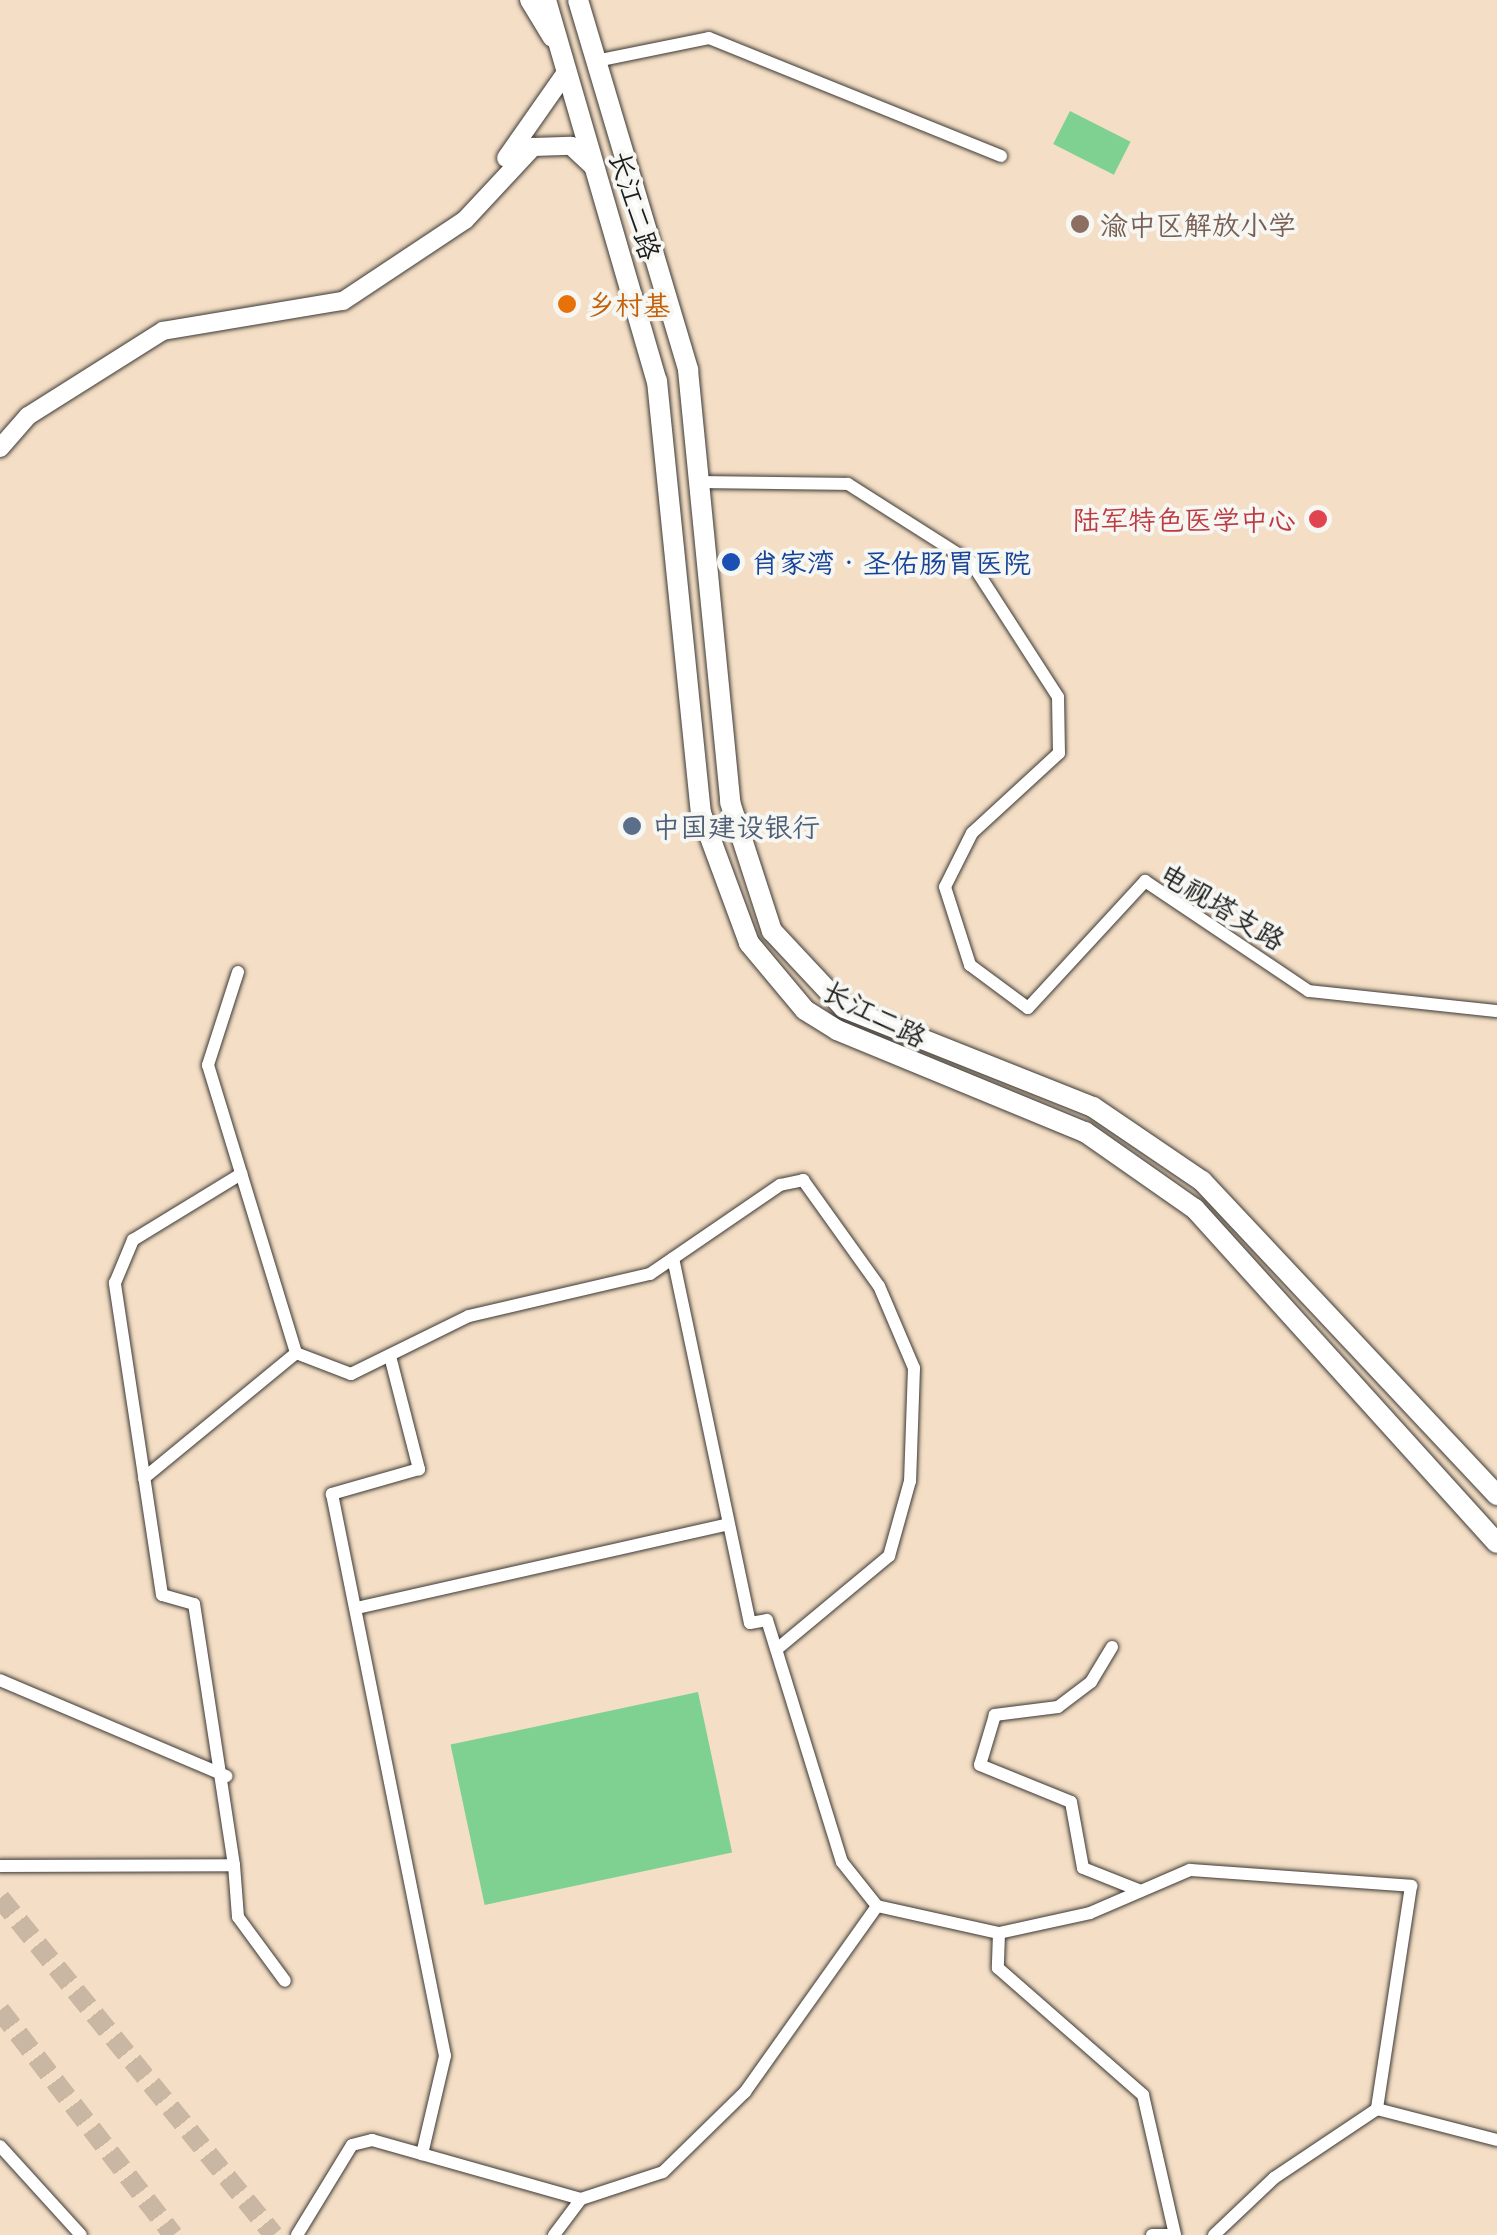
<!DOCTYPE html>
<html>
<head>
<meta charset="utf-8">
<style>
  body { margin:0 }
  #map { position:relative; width:1497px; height:2235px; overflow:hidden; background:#f4dec5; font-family:Mali,"LXGW WenKai TC",sans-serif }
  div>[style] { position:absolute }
  .green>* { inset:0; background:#7fd192; transform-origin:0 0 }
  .primary-tunnel>* { height:20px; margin-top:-10px; transform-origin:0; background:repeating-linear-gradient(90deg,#c9b7a3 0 20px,transparent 0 30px) }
  .roads { filter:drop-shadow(0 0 2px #3c3935) drop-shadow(0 0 2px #3c3935) }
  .minor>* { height:12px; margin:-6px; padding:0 6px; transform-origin:6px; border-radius:6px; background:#fff }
  .tertiary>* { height:18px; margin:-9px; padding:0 9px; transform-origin:9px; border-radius:9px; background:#fff }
  .primary>* { height:20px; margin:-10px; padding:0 10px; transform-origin:10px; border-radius:10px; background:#fff }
  .dots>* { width:28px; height:28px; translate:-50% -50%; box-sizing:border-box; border:5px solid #f6f6f2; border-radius:50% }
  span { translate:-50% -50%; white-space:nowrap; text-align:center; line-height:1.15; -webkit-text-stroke:8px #f6f6f2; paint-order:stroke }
  .street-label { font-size:28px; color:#1c1c1c }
  .education-label { font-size:28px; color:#785e54 }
  .left { translate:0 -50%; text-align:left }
  .food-label { font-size:28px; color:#c56008 }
  .health-label { font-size:28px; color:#be3a42 }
  .right { translate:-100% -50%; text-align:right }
  .transit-label { font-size:28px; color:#164399 }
  .service-label { font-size:28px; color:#4e5e75 }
</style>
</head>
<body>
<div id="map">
  <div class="green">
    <div style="left:1070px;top:111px;width:68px;height:37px;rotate:27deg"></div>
    <div style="left:698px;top:1692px;width:164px;height:253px;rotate:78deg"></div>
  </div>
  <div class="primary-tunnel">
    <div style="left:0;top:1898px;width:434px;rotate:50.9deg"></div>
    <div style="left:0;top:2010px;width:284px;rotate:52.4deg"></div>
  </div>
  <div class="roads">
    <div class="minor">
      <div style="left:596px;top:61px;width:115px;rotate:-11.5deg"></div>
      <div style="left:709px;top:38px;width:315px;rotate:22deg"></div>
      <div style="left:705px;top:482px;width:143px;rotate:0.8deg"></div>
      <div style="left:848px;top:484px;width:146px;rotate:32.4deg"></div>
      <div style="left:971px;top:562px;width:161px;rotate:57.2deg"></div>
      <div style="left:1058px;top:697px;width:56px;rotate:89deg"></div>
      <div style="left:1059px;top:753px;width:118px;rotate:137.4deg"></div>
      <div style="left:972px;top:833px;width:60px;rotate:116.6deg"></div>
      <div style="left:945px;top:887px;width:82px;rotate:72.2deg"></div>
      <div style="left:970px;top:965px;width:72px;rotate:36.6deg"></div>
      <div style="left:1028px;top:1008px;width:173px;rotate:-47.3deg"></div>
      <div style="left:1145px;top:881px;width:197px;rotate:33.9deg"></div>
      <div style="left:1309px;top:991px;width:189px;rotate:6.1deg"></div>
      <div style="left:238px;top:972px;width:98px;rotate:107.9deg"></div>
      <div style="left:208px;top:1065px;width:301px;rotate:73deg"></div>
      <div style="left:296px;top:1353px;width:59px;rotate:20.9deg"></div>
      <div style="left:351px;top:1374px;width:131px;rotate:-26.2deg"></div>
      <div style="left:469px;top:1316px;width:186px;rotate:-13.1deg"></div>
      <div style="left:650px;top:1274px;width:158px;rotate:-34.4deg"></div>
      <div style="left:780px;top:1185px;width:24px;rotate:-12deg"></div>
      <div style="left:803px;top:1180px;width:130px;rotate:54.4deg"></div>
      <div style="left:879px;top:1286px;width:89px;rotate:66.9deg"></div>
      <div style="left:914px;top:1368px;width:113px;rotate:92deg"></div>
      <div style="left:910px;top:1481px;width:78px;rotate:105.6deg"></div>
      <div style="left:889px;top:1556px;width:146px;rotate:140.3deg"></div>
      <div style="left:673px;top:1258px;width:373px;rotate:78.1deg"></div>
      <div style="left:750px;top:1623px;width:17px;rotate:-10deg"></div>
      <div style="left:767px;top:1620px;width:253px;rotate:72.8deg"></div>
      <div style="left:842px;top:1862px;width:56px;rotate:51.5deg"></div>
      <div style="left:877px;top:1906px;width:125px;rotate:12.5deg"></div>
      <div style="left:999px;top:1933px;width:93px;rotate:-12.4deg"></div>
      <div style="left:1090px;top:1913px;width:109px;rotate:-23.3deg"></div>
      <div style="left:1190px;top:1870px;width:222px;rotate:4.1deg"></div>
      <div style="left:1411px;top:1886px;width:226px;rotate:98.7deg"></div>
      <div style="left:1377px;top:2109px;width:124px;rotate:14.5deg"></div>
      <div style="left:391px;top:1360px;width:113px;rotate:75.6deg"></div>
      <div style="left:419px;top:1469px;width:91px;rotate:164deg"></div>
      <div style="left:332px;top:1494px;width:573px;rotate:78.63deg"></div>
      <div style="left:445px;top:2056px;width:101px;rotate:103.2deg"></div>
      <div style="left:144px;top:1478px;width:197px;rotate:-39.4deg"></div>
      <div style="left:361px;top:1607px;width:372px;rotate:-12.7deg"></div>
      <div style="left:1112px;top:1647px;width:41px;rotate:121deg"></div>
      <div style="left:1091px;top:1682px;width:41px;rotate:142.9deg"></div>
      <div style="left:1058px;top:1707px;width:64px;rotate:172.8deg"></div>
      <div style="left:995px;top:1715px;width:52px;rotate:106.7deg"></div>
      <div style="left:980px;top:1765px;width:98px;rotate:22.1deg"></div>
      <div style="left:1071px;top:1802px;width:67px;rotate:79.7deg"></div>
      <div style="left:1083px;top:1868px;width:62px;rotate:21.6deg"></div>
      <div style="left:0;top:1680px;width:246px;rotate:23deg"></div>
      <div style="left:234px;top:1865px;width:52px;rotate:85.6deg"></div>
      <div style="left:238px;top:1917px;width:79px;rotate:53.7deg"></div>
      <div style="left:0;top:1866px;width:234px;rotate:-0.2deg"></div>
      <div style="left:234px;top:1865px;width:264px;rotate:-98.7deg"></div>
      <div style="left:194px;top:1604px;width:33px;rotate:-164deg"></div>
      <div style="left:162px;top:1595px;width:316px;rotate:-98.6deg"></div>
      <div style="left:115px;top:1283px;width:47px;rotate:-67.3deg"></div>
      <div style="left:133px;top:1240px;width:127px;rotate:-31.4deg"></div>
      <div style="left:999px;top:1933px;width:35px;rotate:92deg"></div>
      <div style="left:998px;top:1968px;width:193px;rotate:41.2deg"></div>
      <div style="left:1143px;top:2095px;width:144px;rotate:77.1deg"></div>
      <div style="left:0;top:2146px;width:120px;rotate:47.7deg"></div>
      <div style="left:297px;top:2235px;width:105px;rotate:-58.6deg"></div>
      <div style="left:352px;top:2145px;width:21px;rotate:-14deg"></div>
      <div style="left:372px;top:2140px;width:217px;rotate:15.8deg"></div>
      <div style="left:581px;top:2199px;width:86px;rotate:-18.2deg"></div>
      <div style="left:663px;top:2172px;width:115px;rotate:-44.3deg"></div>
      <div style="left:745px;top:2092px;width:228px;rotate:-54.6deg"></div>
      <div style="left:554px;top:2235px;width:45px;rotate:-53.1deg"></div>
      <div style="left:1152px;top:2235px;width:20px"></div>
      <div style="left:1214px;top:2235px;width:83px;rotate:-43.5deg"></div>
      <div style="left:1274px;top:2178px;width:124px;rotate:-33.8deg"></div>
    </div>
    <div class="tertiary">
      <div style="left:529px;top:0;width:44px;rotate:58.8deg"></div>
      <div style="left:506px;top:158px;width:106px;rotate:-55deg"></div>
      <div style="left:0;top:448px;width:43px;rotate:-48.8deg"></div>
      <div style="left:28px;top:416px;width:160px;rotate:-32.2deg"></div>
      <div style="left:163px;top:331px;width:182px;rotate:-9.5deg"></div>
      <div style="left:343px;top:301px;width:146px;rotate:-33.6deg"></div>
      <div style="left:465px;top:220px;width:100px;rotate:-47deg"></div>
      <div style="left:533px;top:147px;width:38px;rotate:-2deg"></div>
      <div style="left:571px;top:146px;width:34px;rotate:43deg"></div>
    </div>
    <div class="primary">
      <div style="left:546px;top:0;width:397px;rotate:73.8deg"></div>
      <div style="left:657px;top:381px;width:434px;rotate:84.2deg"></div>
      <div style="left:701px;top:813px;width:139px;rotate:69.7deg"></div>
      <div style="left:749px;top:943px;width:87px;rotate:50.1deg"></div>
      <div style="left:805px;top:1010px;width:38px;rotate:32deg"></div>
      <div style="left:837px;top:1030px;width:268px;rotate:22.4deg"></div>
      <div style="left:1085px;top:1132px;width:134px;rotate:35deg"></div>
      <div style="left:1195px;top:1209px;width:450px;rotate:47.9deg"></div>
      <div style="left:578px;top:0;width:386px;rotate:73.4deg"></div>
      <div style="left:688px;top:370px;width:434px;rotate:84.4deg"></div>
      <div style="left:730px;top:802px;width:136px;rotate:72deg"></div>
      <div style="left:772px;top:931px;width:105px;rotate:46.9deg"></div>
      <div style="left:844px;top:1008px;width:268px;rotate:21.7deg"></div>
      <div style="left:1093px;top:1107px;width:132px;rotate:34.2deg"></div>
      <div style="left:1202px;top:1181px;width:431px;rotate:46.8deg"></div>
    </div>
  </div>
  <div class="dots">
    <div style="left:1080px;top:224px;background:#8d6e63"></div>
    <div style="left:567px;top:304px;background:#e8710a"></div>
    <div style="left:1318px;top:519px;background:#e0444e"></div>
    <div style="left:731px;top:562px;background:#1a4fb4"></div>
    <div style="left:632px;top:826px;background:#5c6f8a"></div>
  </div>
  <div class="street-label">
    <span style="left:636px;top:205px;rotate:73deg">长江二路</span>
    <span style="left:1223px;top:906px;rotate:31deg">电视塔支路</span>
    <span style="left:875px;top:1013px;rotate:27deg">长江二路</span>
  </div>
  <div class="education-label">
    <span class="left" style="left:1100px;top:224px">渝中区解放小学</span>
  </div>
  <div class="food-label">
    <span class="left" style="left:587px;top:304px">乡村基</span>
  </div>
  <div class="health-label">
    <span class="right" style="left:1296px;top:519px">陆军特色医学中心</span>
  </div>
  <div class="transit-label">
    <span class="left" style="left:751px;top:562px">肖家湾‧圣佑肠胃医院</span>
  </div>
  <div class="service-label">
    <span class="left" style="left:652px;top:826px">中国建设银行</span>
  </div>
</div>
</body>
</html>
